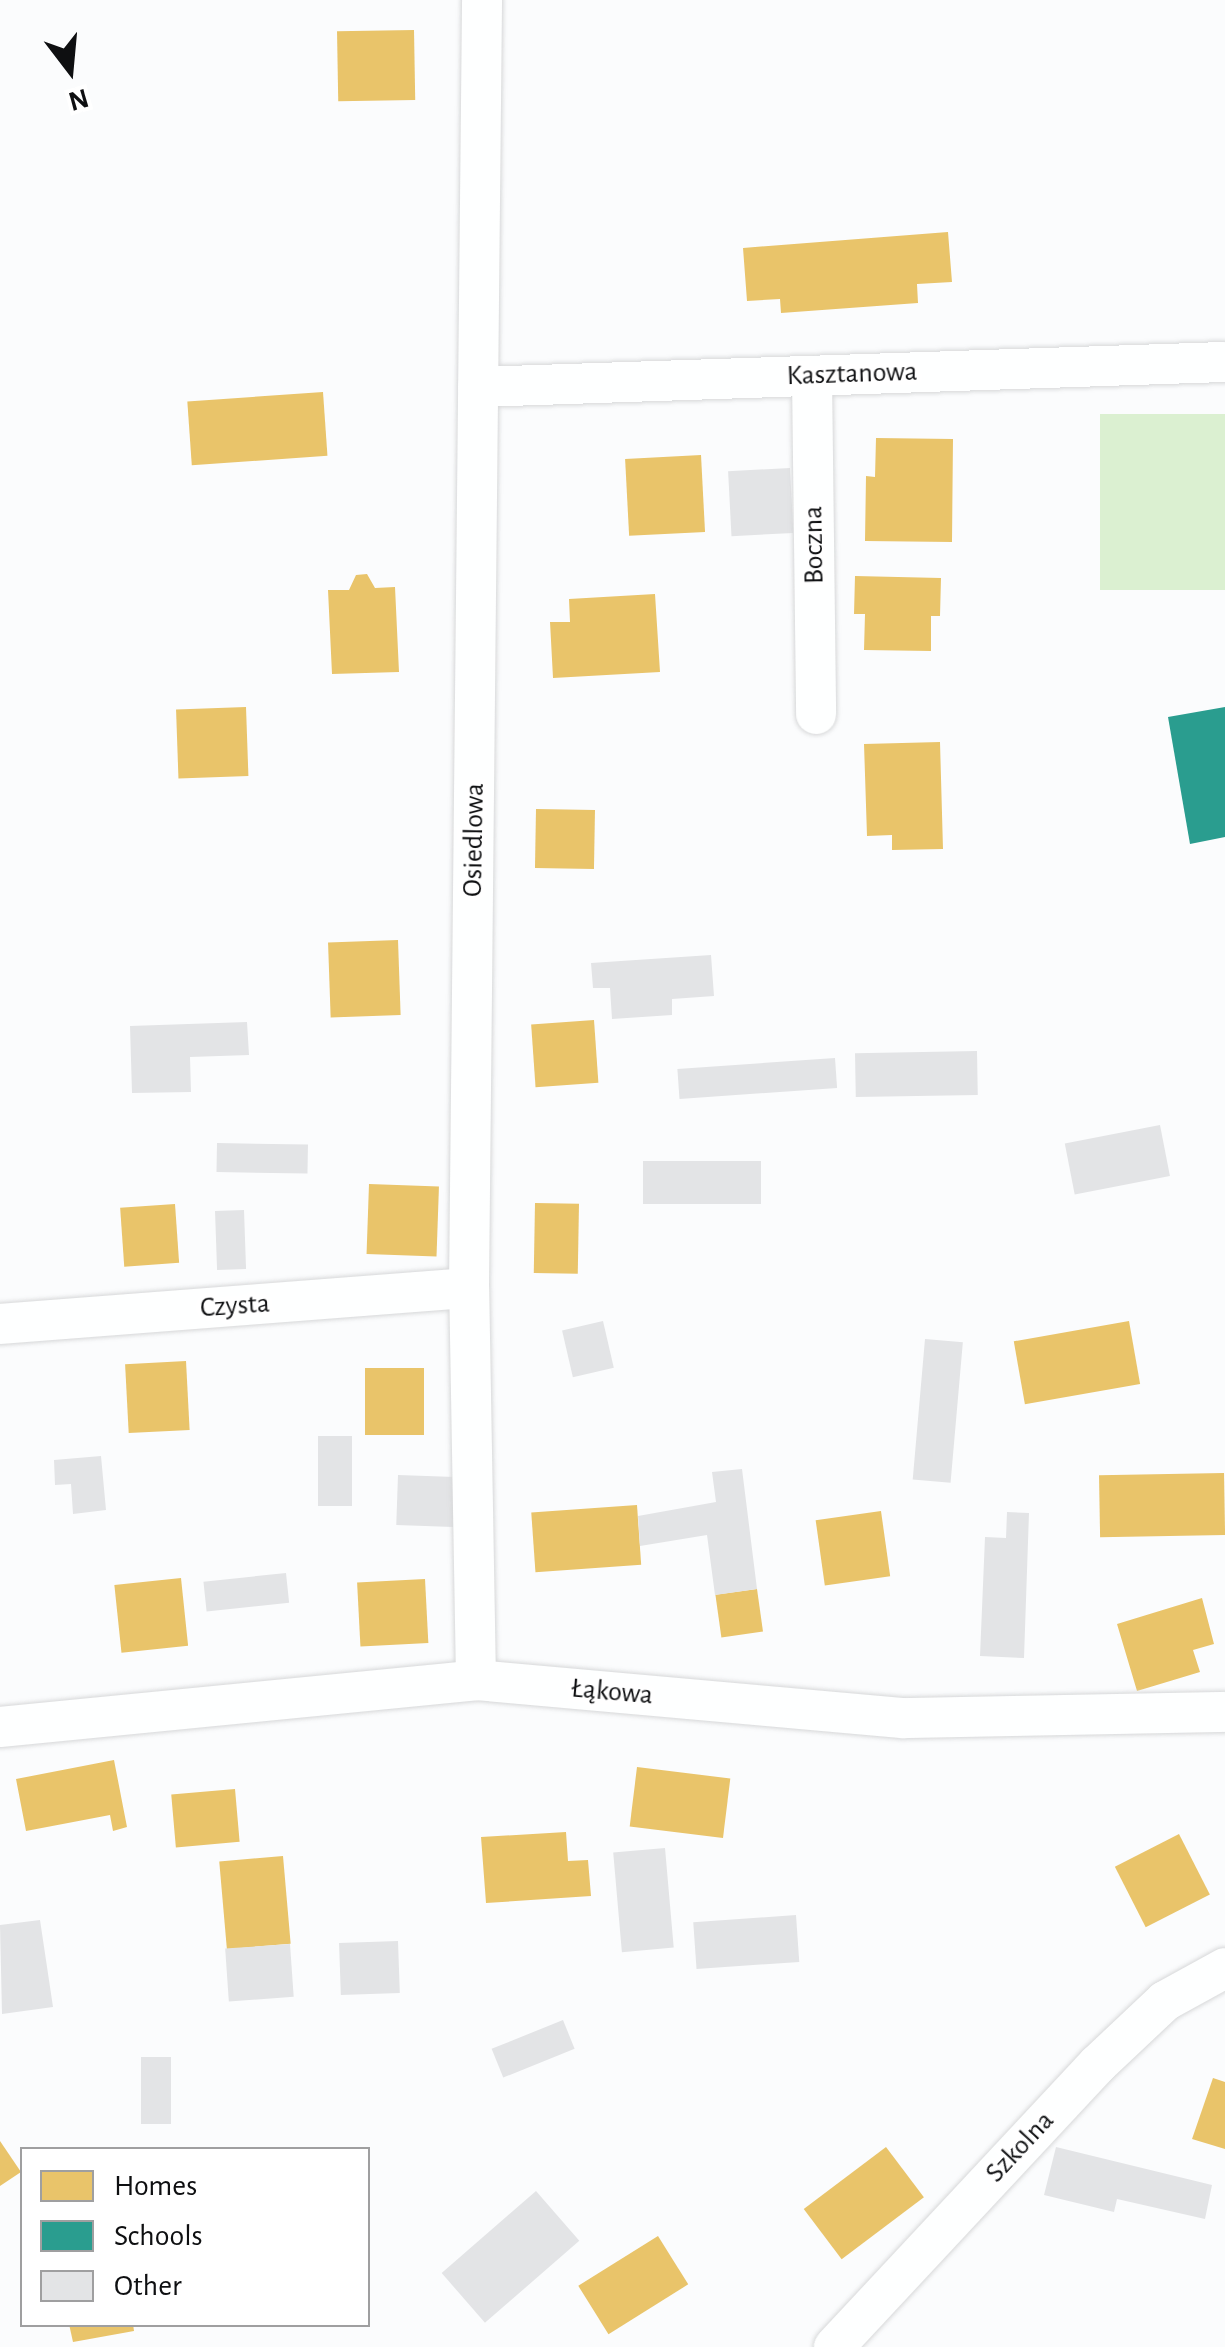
<!DOCTYPE html>
<html>
<head>
<meta charset="utf-8">
<style>
  body { margin:0 }
  #map { position:relative; width:1225px; height:2347px; overflow:hidden; background:#fbfcfd; font-family:"Alegreya Sans",sans-serif }
  div>[style] { position:absolute }
  .green>* { inset:0; background:#dbf0d1; transform-origin:0 0 }
  .homes>* { inset:0; background:#e9c46a; transform-origin:0 0 }
  .schools>* { inset:0; background:#2a9d8f }
  .building>* { inset:0; background:#e3e4e6; transform-origin:0 0 }
  .roads { filter:drop-shadow(0 0 2px #d7d8d9) drop-shadow(0 0 2px #d7d8d9) }
  .minor>* { height:40px; margin:-20px; padding:0 20px; transform-origin:20px; border-radius:20px; background:#feffff }
  span { translate:-50% -50%; white-space:nowrap; text-align:center; line-height:1.15; -webkit-text-stroke:10px #fff; paint-order:stroke }
  .street-label { font-size:28px; color:#0e0f11 }
  .legend { position:absolute; left:20px; top:2147px; width:350px; height:180px; box-sizing:border-box; background:#fff; border:2px solid #9f9fa0; margin:0; padding:12px 18px; list-style:none; font-size:30px; color:#0e0f11 }
  .legend li { display:flex; align-items:center; gap:20px; height:50px }
  .legend b { width:50px; border:2px solid #9f9fa0 }
  .north { position:absolute; left:20px; top:20px; width:100px; height:100px; -webkit-text-stroke:8px #fff; paint-order:stroke; rotate:164deg; font-size:28px; font-weight:700; line-height:40px; text-align:center; color:#0e0f11 }
  .north::after { content:''; display:block; margin:auto; width:35px; height:45px; background:#0e0f11; clip-path:polygon(50% 0,100% 100%,50% 72%,0 100%) }
</style>
</head>
<body>
<div id="map">
  <div class="green">
    <div style="left:1225px;top:414px;width:176px;height:125px;rotate:90deg"></div>
  </div>
  <div class="homes">
    <div style="left:414px;top:30px;width:70px;height:77px;rotate:89deg"></div>
    <div style="clip-path:polygon(948px 232px,952px 282px,917px 284px,918px 303px,781px 313px,780px 299px,747px 301px,743px 248px)"></div>
    <div style="left:323px;top:392px;width:64px;height:136px;rotate:86deg"></div>
    <div style="clip-path:polygon(876px 438px,953px 439px,952px 542px,865px 541px,866px 476px,875px 477px)"></div>
    <div style="left:701px;top:455px;width:77px;height:76px;rotate:87deg"></div>
    <div style="clip-path:polygon(367px 574px,375px 588px,395px 587px,399px 672px,332px 674px,328px 590px,349px 590px,356px 575px)"></div>
    <div style="clip-path:polygon(855px 576px,941px 578px,940px 616px,931px 616px,931px 651px,864px 650px,865px 614px,854px 614px)"></div>
    <div style="clip-path:polygon(655px 594px,660px 672px,553px 678px,550px 622px,570px 622px,569px 599px)"></div>
    <div style="left:246px;top:707px;width:69px;height:70px;rotate:88deg"></div>
    <div style="clip-path:polygon(940px 742px,943px 849px,892px 850px,892px 835px,867px 836px,864px 744px)"></div>
    <div style="left:536px;top:809px;width:59px;height:59px;rotate:1deg"></div>
    <div style="left:398px;top:940px;width:75px;height:70px;rotate:88deg"></div>
    <div style="left:594px;top:1020px;width:63px;height:63px;rotate:86deg"></div>
    <div style="left:369px;top:1184px;width:70px;height:70px;rotate:2deg"></div>
    <div style="left:535px;top:1203px;width:44px;height:70px;rotate:1deg"></div>
    <div style="left:175px;top:1204px;width:59px;height:55px;rotate:86deg"></div>
    <div style="left:1129px;top:1321px;width:64px;height:117px;rotate:80deg"></div>
    <div style="left:186px;top:1361px;width:69px;height:61px;rotate:87deg"></div>
    <div style="left:424px;top:1368px;width:67px;height:59px;rotate:90deg"></div>
    <div style="left:1224px;top:1473px;width:62px;height:125px;rotate:89deg"></div>
    <div style="left:637px;top:1505px;width:60px;height:106px;rotate:86deg"></div>
    <div style="left:881px;top:1511px;width:66px;height:66px;rotate:82deg"></div>
    <div style="left:181px;top:1578px;width:68px;height:67px;rotate:84deg"></div>
    <div style="left:425px;top:1579px;width:64px;height:68px;rotate:87deg"></div>
    <div style="left:757px;top:1589px;width:43px;height:42px;rotate:82deg"></div>
    <div style="clip-path:polygon(1202px 1598px,1214px 1644px,1193px 1650px,1200px 1672px,1137px 1691px,1117px 1624px)"></div>
    <div style="clip-path:polygon(114px 1760px,127px 1827px,113px 1831px,110px 1815px,26px 1831px,16px 1779px)"></div>
    <div style="left:637px;top:1767px;width:94px;height:60px;rotate:7deg"></div>
    <div style="left:235px;top:1789px;width:53px;height:64px;rotate:85deg"></div>
    <div style="clip-path:polygon(566px 1832px,568px 1861px,588px 1860px,591px 1896px,486px 1903px,481px 1837px)"></div>
    <div style="left:1179px;top:1834px;width:68px;height:72px;rotate:63deg"></div>
    <div style="left:283px;top:1856px;width:88px;height:64px;rotate:85deg"></div>
    <div style="clip-path:polygon(1213px 2078px,1225px 2082px,1225px 2149px,1192px 2139px)"></div>
    <div style="clip-path:polygon(0 2141px,21px 2172px,0 2186px)"></div>
    <div style="left:886px;top:2147px;width:63px;height:103px;rotate:53deg"></div>
    <div style="left:658px;top:2236px;width:57px;height:94px;rotate:58deg"></div>
    <div style="clip-path:polygon(69px 2324px,133px 2324px,134px 2331px,73px 2342px)"></div>
  </div>
  <div class="schools">
    <div style="clip-path:polygon(1225px 707px,1225px 837px,1190px 844px,1168px 717px)"></div>
  </div>
  <div class="building">
    <div style="left:790px;top:468px;width:65px;height:62px;rotate:87deg"></div>
    <div style="clip-path:polygon(711px 955px,714px 996px,672px 999px,672px 1015px,612px 1019px,610px 988px,593px 988px,591px 963px)"></div>
    <div style="clip-path:polygon(247px 1022px,249px 1055px,190px 1057px,191px 1092px,132px 1093px,130px 1026px)"></div>
    <div style="left:977px;top:1051px;width:44px;height:122px;rotate:89deg"></div>
    <div style="left:835px;top:1058px;width:30px;height:158px;rotate:86deg"></div>
    <div style="left:1160px;top:1125px;width:52px;height:97px;rotate:79deg"></div>
    <div style="left:217px;top:1143px;width:91px;height:29px;rotate:1deg"></div>
    <div style="left:643px;top:1161px;width:118px;height:43px"></div>
    <div style="left:244px;top:1210px;width:59px;height:29px;rotate:88deg"></div>
    <div style="left:603px;top:1321px;width:48px;height:42px;rotate:77deg"></div>
    <div style="left:925px;top:1339px;width:38px;height:141px;rotate:5deg"></div>
    <div style="left:318px;top:1436px;width:34px;height:70px"></div>
    <div style="clip-path:polygon(101px 1456px,106px 1510px,73px 1514px,71px 1484px,55px 1485px,54px 1460px)"></div>
    <div style="clip-path:polygon(742px 1469px,757px 1589px,715px 1595px,707px 1535px,640px 1546px,638px 1516px,716px 1502px,712px 1472px)"></div>
    <div style="left:398px;top:1475px;width:57px;height:50px;rotate:2deg"></div>
    <div style="clip-path:polygon(1007px 1512px,1029px 1513px,1024px 1658px,980px 1656px,985px 1537px,1006px 1538px)"></div>
    <div style="left:286px;top:1573px;width:30px;height:83px;rotate:84deg"></div>
    <div style="left:665px;top:1848px;width:100px;height:52px;rotate:85deg"></div>
    <div style="left:796px;top:1915px;width:47px;height:103px;rotate:86deg"></div>
    <div style="clip-path:polygon(40px 1920px,53px 2007px,2px 2014px,0 1925px)"></div>
    <div style="left:398px;top:1941px;width:52px;height:59px;rotate:88deg"></div>
    <div style="left:290px;top:1944px;width:53px;height:65px;rotate:86deg"></div>
    <div style="left:563px;top:2020px;width:31px;height:77px;rotate:68deg"></div>
    <div style="left:141px;top:2057px;width:30px;height:67px"></div>
    <div style="clip-path:polygon(1056px 2147px,1212px 2185px,1205px 2219px,1117px 2199px,1114px 2212px,1044px 2195px)"></div>
    <div style="left:536px;top:2191px;width:66px;height:125px;rotate:49deg"></div>
  </div>
  <div class="roads">
    <div class="minor">
      <div style="left:812px;top:376px;width:338px;rotate:89.3deg"></div>
      <div style="left:478px;top:387px;width:747px;rotate:-1.92deg"></div>
      <div style="left:0;top:1324px;width:470px;rotate:-4.4deg"></div>
      <div style="left:476px;top:1680px;width:392px;rotate:-91deg"></div>
      <div style="left:469px;top:1288px;width:1288px;rotate:-89.42deg"></div>
      <div style="left:0;top:1727px;width:478px;rotate:-5.6deg"></div>
      <div style="left:476px;top:1680px;width:430px;rotate:5.1deg"></div>
      <div style="left:904px;top:1718px;width:321px;rotate:-1.1deg"></div>
      <div style="left:834px;top:2347px;width:386px;rotate:-47deg"></div>
      <div style="left:1097px;top:2065px;width:93px;rotate:-43.3deg"></div>
      <div style="left:1165px;top:2001px;width:68px;rotate:-28.8deg"></div>
    </div>
  </div>
  <div class="street-label">
    <span style="left:852px;top:374px;rotate:-2deg">Kasztanowa</span>
    <span style="left:814px;top:545px;rotate:-91deg">Boczna</span>
    <span style="left:474px;top:840px;rotate:-89deg">Osiedlowa</span>
    <span style="left:235px;top:1306px;rotate:-4deg">Czysta</span>
    <span style="left:612px;top:1692px;rotate:5deg">Łąkowa</span>
    <span style="left:1020px;top:2147px;rotate:-47deg">Szkolna</span>
  </div>
  <ul class="legend">
  <li><b style="height:28px;background:#e9c46a"></b>Homes</li>
  <li><b style="height:28px;background:#2a9d8f"></b>Schools</li>
  <li><b style="height:28px;background:#e3e4e6"></b>Other</li>
  </ul>
  <div class="north">N</div>
</div>
</body>
</html>
